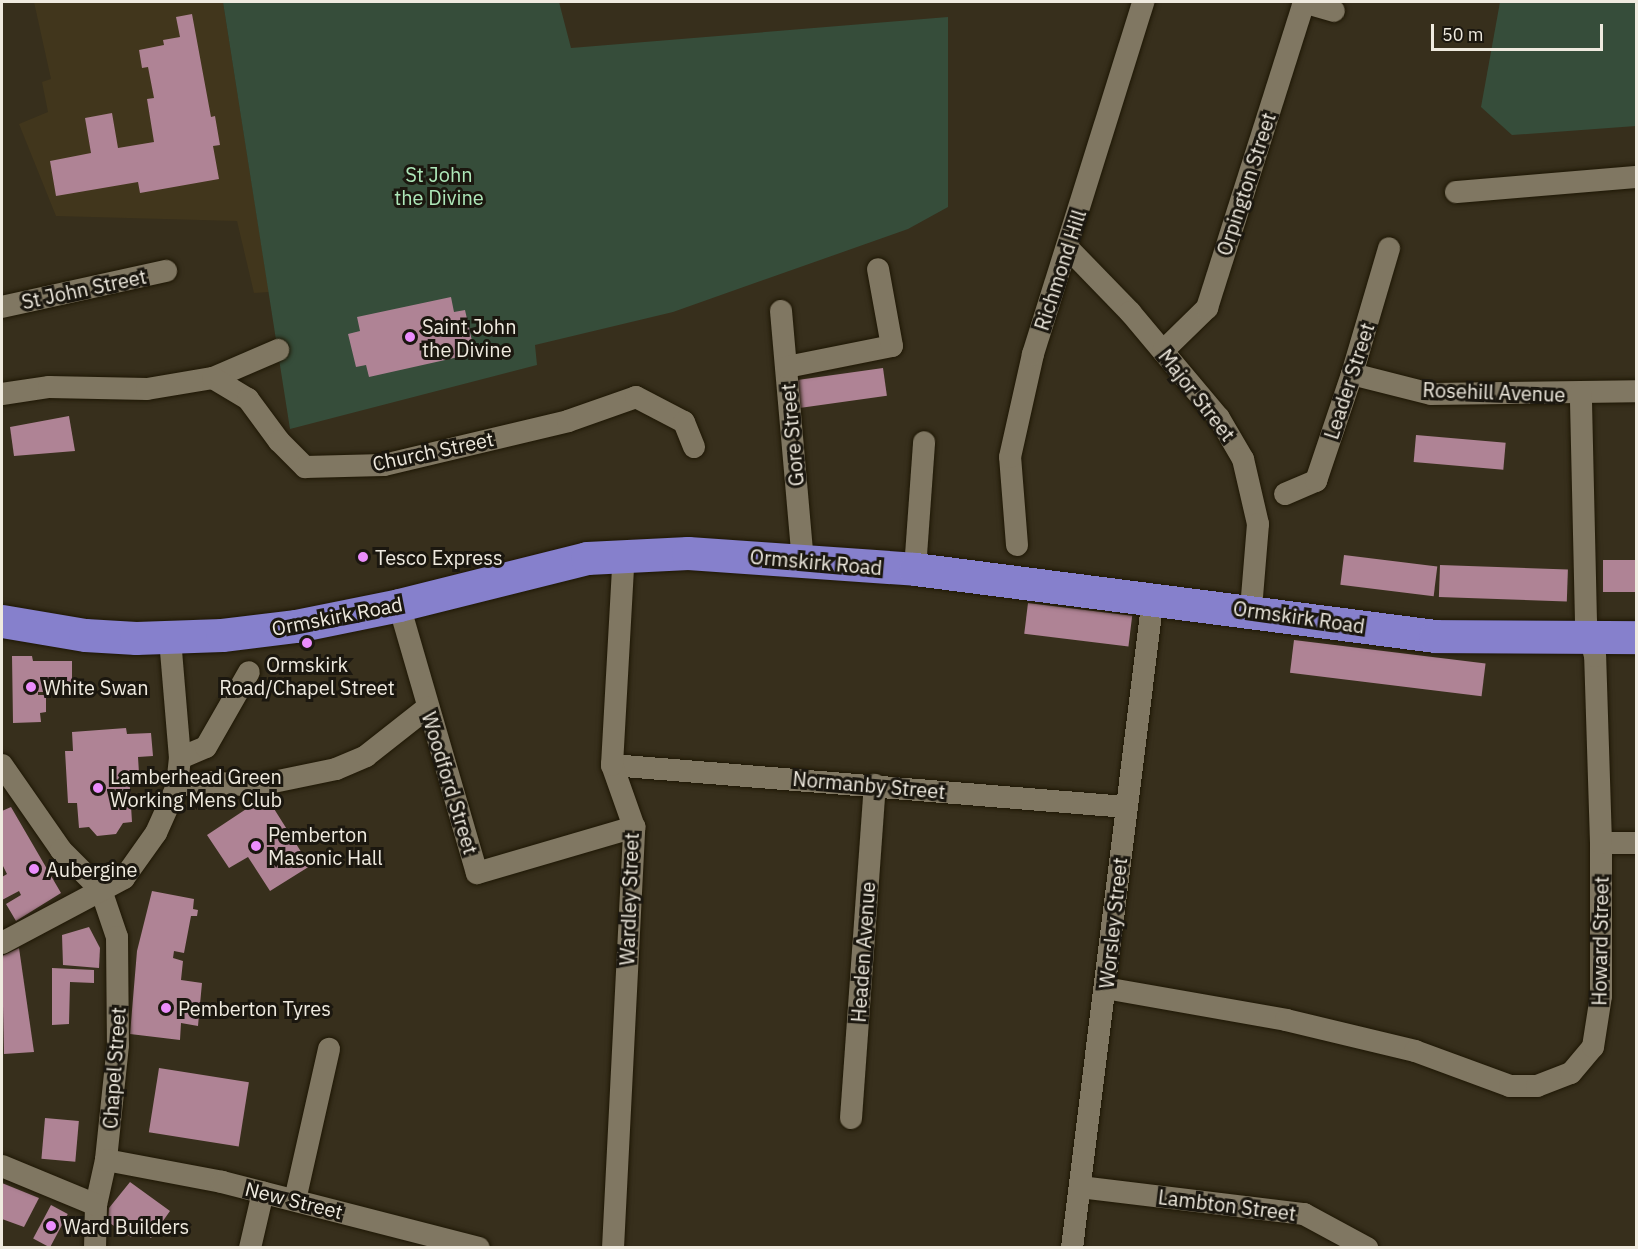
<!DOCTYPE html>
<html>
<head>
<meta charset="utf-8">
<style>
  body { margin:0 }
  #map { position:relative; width:1638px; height:1249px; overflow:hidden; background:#372f1c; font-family:"IBM Plex Sans",sans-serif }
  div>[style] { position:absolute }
  .built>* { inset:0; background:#41361c }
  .green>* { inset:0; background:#364d3a }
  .building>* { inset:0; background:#af8395; transform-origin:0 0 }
  .roads { filter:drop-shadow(0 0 2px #1e1705) drop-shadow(0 0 2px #1e1705) }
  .minor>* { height:22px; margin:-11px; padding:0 11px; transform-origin:11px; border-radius:11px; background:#807762 }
  .trunk>* { height:33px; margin:-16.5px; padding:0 16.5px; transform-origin:16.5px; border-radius:16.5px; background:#8680cc }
  .dots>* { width:16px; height:16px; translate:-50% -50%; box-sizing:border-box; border:3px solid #1b170f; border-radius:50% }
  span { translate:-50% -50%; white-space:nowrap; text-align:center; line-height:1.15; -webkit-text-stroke:6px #1b170f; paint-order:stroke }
  .park-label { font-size:20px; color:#aee8b9 }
  .street-label { font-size:20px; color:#efeadf }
  .poi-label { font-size:20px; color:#efeadf }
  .left { translate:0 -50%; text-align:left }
  .frame { position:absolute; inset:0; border:3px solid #efeadf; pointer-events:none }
  .scale { position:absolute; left:1431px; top:24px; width:172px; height:27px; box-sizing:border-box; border:3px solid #efeadf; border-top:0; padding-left:8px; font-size:18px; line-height:21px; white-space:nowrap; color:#efeadf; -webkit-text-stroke:4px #1b170f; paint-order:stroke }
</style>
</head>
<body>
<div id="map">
  <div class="built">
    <div style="clip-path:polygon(34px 2px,223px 2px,269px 292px,254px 293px,237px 221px,56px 216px,19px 124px,48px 112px,42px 82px,51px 79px)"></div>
  </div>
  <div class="green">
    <div style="clip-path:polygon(223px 2px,559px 2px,571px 48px,948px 17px,948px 207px,908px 229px,673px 312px,535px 345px,537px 365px,290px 429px)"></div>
    <div style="clip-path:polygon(1500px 2px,1636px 2px,1636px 126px,1512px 135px,1481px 107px)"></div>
  </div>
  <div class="building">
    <div style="clip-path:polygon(192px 14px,211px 117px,215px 116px,220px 145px,213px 146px,219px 179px,140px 193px,138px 182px,56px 196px,50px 161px,91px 153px,85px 118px,112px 113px,118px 148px,154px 142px,147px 99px,154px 98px,148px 67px,142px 68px,139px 50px,164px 45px,163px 40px,180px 37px,176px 17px)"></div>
    <div style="clip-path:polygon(451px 297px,454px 312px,465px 310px,472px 341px,461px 343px,463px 356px,369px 377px,366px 365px,356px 367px,348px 334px,360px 331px,357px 317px)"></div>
    <div style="left:883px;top:368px;width:28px;height:90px;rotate:82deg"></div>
    <div style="clip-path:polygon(69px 416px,75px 451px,14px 456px,10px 427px)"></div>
    <div style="left:1416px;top:435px;width:90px;height:27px;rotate:5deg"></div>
    <div style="left:1344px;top:555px;width:94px;height:30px;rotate:7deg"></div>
    <div style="left:1636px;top:560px;width:32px;height:33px;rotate:90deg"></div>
    <div style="left:1440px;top:565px;width:128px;height:32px;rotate:2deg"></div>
    <div style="left:1028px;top:603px;width:105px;height:31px;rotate:7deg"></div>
    <div style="left:1294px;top:640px;width:193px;height:33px;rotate:7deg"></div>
    <div style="clip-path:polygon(12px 656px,32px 656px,33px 661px,72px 661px,72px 683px,51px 683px,51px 692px,38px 692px,38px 695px,46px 695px,46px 712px,40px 713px,41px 722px,13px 723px)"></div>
    <div style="clip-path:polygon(126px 728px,127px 734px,151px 733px,153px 756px,138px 757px,139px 773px,129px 773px,132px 822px,123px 823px,116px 834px,97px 836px,89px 827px,79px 828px,77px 803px,68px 803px,65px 751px,73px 751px,72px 732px)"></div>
    <div style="clip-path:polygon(266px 796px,310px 866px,270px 891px,248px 857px,229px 868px,207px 835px)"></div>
    <div style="clip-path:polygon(11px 807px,61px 893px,16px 921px,6px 904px,21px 895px,19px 891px,2px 900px,2px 877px,7px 874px,2px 864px,2px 811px)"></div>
    <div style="clip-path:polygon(152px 891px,194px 899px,193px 909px,198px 910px,197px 916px,191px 916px,184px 953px,174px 951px,173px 958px,183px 961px,181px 980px,202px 983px,198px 1026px,181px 1023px,180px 1040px,130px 1034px,137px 951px)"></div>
    <div style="clip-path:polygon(89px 927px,100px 948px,99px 968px,63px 965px,62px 935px)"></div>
    <div style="clip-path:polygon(19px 948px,34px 1052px,4px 1054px,2px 956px)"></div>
    <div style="clip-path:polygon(52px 968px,94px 970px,94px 983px,70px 982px,69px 1024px,52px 1025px)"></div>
    <div style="left:159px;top:1068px;width:91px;height:65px;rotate:9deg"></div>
    <div style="left:45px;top:1118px;width:34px;height:41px;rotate:5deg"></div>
    <div style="clip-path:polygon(130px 1182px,170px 1211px,151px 1238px,138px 1229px,131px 1237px,108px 1222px,109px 1208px)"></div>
    <div style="clip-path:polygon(2px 1183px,39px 1198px,24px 1227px,2px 1219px)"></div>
    <div style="left:51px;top:1205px;width:19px;height:38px;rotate:28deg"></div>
  </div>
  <div class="roads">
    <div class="minor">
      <div style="left:1303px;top:2px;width:32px;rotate:16deg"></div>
      <div style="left:1456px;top:192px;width:181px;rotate:-4.8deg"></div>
      <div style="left:1067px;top:247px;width:91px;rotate:45.9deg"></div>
      <div style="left:1130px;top:312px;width:138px;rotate:50deg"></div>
      <div style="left:1219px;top:418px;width:48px;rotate:59.7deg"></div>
      <div style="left:1243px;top:459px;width:67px;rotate:77deg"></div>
      <div style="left:1258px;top:524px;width:86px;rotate:94.7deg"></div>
      <div style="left:2px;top:307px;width:168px;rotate:-12.4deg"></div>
      <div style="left:781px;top:311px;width:250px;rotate:85deg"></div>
      <div style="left:1163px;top:351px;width:62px;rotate:-44.3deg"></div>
      <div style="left:1207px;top:308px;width:321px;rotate:-72.4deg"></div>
      <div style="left:787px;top:367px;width:107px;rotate:-11.3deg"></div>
      <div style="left:892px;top:346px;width:78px;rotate:-100.3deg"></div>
      <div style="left:1352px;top:374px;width:81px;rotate:14.2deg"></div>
      <div style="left:1431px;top:394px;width:205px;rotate:-0.8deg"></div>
      <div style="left:213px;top:378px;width:71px;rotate:-23.3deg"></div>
      <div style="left:2px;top:394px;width:48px;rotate:-8.5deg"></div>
      <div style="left:49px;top:387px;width:98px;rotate:1.2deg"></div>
      <div style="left:147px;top:389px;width:67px;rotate:-9.5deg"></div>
      <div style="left:213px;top:378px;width:41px;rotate:31deg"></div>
      <div style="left:248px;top:399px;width:52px;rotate:53.6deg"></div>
      <div style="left:279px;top:441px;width:37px;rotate:45deg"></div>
      <div style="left:305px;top:467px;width:79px;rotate:-1.5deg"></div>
      <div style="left:384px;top:465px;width:189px;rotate:-13.4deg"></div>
      <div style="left:568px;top:421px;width:72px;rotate:-19.4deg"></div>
      <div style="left:636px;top:397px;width:54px;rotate:27.5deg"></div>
      <div style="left:684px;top:422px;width:27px;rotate:68deg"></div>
      <div style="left:1285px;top:494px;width:34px;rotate:-23deg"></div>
      <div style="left:1316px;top:481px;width:113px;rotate:-71.4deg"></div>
      <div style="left:1352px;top:374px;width:131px;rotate:-73.6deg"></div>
      <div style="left:1017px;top:545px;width:88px;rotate:-94.5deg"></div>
      <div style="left:1010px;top:457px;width:106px;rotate:-77.4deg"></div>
      <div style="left:1033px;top:354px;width:369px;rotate:-72.6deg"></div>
      <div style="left:915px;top:569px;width:127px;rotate:-85.9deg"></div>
      <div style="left:399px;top:605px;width:279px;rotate:73.8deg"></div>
      <div style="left:477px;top:873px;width:164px;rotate:-16.3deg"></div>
      <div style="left:180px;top:758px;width:28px;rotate:-23deg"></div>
      <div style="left:206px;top:747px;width:86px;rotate:-60.2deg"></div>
      <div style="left:2px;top:765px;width:103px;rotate:55.2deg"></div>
      <div style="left:61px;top:850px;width:57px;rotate:45deg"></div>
      <div style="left:101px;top:890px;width:50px;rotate:71.2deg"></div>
      <div style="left:117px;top:937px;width:108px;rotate:89.5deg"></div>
      <div style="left:118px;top:1045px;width:116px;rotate:96deg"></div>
      <div style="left:106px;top:1160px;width:46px;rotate:102.5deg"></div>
      <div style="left:96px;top:1205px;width:43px;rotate:91.3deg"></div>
      <div style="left:612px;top:765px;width:516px;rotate:4.67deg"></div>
      <div style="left:177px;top:786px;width:32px;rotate:-7deg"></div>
      <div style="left:209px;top:782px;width:45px;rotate:5.1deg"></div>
      <div style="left:254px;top:786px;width:84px;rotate:-11.7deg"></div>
      <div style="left:336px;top:769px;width:33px;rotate:-23deg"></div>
      <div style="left:366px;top:756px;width:78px;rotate:-38.2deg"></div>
      <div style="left:1601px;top:843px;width:35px"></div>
      <div style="left:2px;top:943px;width:138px;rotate:-28deg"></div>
      <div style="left:124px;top:878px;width:55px;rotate:-54.6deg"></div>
      <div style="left:156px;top:833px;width:51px;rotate:-65.9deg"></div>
      <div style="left:177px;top:786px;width:28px;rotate:-84deg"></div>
      <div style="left:180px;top:758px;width:120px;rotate:-94.8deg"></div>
      <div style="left:1105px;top:988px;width:184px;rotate:10deg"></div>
      <div style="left:1286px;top:1020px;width:133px;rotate:13.5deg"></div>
      <div style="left:1415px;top:1051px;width:101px;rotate:20.2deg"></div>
      <div style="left:1510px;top:1086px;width:27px"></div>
      <div style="left:1537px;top:1086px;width:36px;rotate:-21deg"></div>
      <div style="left:1571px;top:1073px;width:34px;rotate:-50deg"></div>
      <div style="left:1593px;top:1047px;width:52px;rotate:-81.1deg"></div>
      <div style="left:1601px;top:996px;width:153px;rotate:-90deg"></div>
      <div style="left:1601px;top:843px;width:187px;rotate:-91.8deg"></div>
      <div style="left:1595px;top:656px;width:35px;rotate:-105deg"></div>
      <div style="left:1586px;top:622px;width:228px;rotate:-91.3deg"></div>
      <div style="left:851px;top:1118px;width:334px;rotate:-85.9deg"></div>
      <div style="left:106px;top:1160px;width:118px;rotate:10.7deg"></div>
      <div style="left:222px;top:1182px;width:265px;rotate:14.4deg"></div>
      <div style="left:2px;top:1166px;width:102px;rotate:22.5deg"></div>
      <div style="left:1080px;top:1187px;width:226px;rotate:6.9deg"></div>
      <div style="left:1304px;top:1214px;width:72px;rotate:28.4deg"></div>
      <div style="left:295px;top:1200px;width:155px;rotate:-77.3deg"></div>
      <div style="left:250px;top:1248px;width:57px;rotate:-76.9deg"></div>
      <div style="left:613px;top:1248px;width:422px;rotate:-87.1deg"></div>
      <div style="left:634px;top:827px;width:66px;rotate:-109.5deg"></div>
      <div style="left:612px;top:765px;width:212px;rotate:-86.8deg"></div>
      <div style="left:1072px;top:1248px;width:655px;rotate:-82.9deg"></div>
    </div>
    <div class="trunk">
      <div style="left:2px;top:621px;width:84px;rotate:9.6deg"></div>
      <div style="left:85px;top:635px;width:51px;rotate:3.4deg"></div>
      <div style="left:136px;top:638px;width:86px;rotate:-2deg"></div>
      <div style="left:222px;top:635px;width:75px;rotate:-6.9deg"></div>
      <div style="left:296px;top:626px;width:105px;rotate:-11.5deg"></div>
      <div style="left:399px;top:605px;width:194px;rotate:-14deg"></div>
      <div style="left:587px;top:558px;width:101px;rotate:-2.8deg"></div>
      <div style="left:688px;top:553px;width:228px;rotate:4deg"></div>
      <div style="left:915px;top:569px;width:524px;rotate:7.34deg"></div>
      <div style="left:1435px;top:636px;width:201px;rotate:0.3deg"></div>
    </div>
  </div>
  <div class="dots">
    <div style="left:410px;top:337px;background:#eb8dfc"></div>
    <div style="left:363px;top:557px;background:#eb8dfc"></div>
    <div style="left:307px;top:643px;background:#eb8dfc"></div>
    <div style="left:31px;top:687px;background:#eb8dfc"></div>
    <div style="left:98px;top:788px;background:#eb8dfc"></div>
    <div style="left:256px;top:846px;background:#eb8dfc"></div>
    <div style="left:34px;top:869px;background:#eb8dfc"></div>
    <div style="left:166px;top:1008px;background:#eb8dfc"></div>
    <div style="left:51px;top:1226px;background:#eb8dfc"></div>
  </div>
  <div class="park-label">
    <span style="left:439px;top:186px">St John<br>the Divine</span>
  </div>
  <div class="street-label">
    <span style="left:1246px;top:184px;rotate:-72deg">Orpington Street</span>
    <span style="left:1060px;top:270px;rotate:-72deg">Richmond Hill</span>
    <span style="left:84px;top:289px;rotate:-12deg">St John Street</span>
    <span style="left:1349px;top:381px;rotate:-72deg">Leader Street</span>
    <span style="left:1494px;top:392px;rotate:2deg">Rosehill Avenue</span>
    <span style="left:1197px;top:395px;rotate:52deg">Major Street</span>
    <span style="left:792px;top:435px;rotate:-95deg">Gore Street</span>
    <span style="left:433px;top:451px;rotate:-12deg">Church Street</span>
    <span style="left:816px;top:562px;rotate:5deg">Ormskirk Road</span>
    <span style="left:337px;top:616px;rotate:-11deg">Ormskirk Road</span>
    <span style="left:1299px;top:617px;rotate:8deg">Ormskirk Road</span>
    <span style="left:450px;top:783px;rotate:73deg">Woodford Street</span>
    <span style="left:869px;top:785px;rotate:5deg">Normanby Street</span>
    <span style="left:629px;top:899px;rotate:-88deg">Wardley Street</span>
    <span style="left:1113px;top:923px;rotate:-84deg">Worsley Street</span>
    <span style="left:1600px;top:941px;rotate:-89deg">Howard Street</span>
    <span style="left:863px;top:952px;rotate:-86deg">Headen Avenue</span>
    <span style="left:114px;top:1068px;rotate:-86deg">Chapel Street</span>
    <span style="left:294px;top:1200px;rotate:14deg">New Street</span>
    <span style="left:1227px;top:1205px;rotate:7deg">Lambton Street</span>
  </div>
  <div class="poi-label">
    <span class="left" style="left:422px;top:338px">Saint John<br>the Divine</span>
    <span class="left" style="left:375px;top:557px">Tesco Express</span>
    <span style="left:307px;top:676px">Ormskirk<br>Road/Chapel Street</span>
    <span class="left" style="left:43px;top:687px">White Swan</span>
    <span class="left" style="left:110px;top:788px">Lamberhead Green<br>Working Mens Club</span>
    <span class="left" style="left:268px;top:846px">Pemberton<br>Masonic Hall</span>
    <span class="left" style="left:46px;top:869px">Aubergine</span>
    <span class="left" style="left:178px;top:1008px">Pemberton Tyres</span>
    <span class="left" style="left:63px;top:1226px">Ward Builders</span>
  </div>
  <div class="frame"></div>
  <div class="scale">50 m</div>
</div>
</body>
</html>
